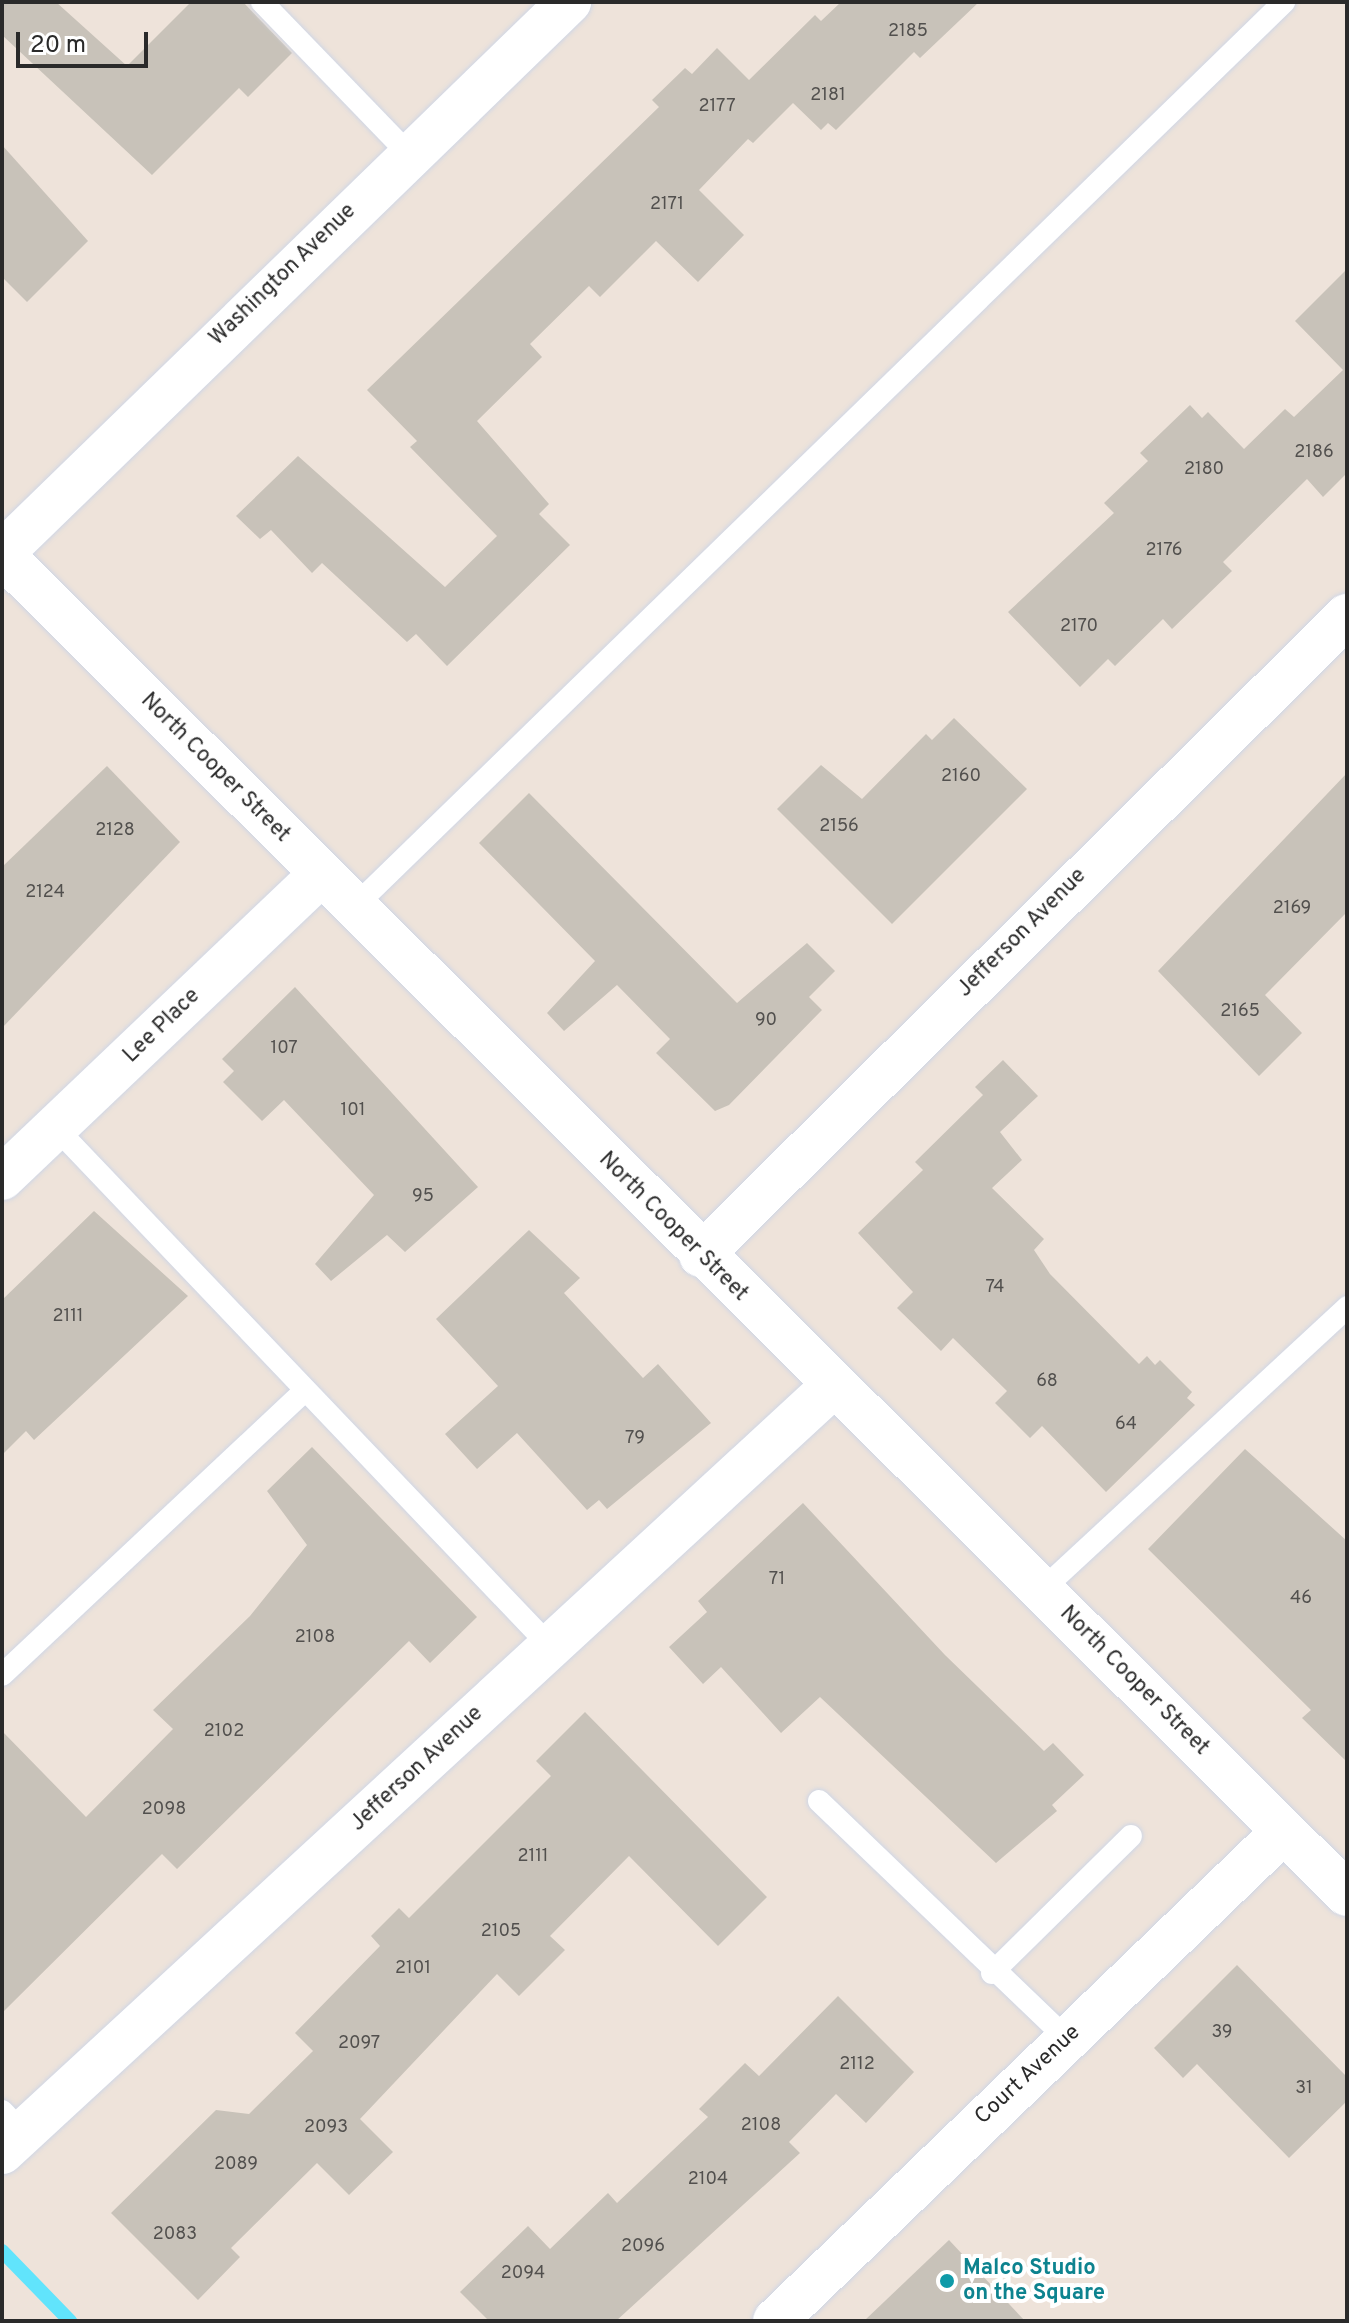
<!DOCTYPE html>
<html>
<head>
<meta charset="utf-8">
<style>
  body { margin:0 }
  #map { position:relative; width:1349px; height:2323px; overflow:hidden; background:#eee3da; font-family:Overpass,sans-serif }
  div>[style] { position:absolute }
  .stream>* { height:14px; margin:-7px; padding:0 7px; transform-origin:7px; border-radius:7px; background:#61e4fc }
  .building>* { inset:0; background:#c8c2b9 }
  .roads { filter:drop-shadow(0 0 2px #cfd6e5) drop-shadow(0 0 2px #cfd6e5) }
  .lane>* { height:22px; margin:-11px; padding:0 11px; transform-origin:11px; border-radius:11px; background:#fff }
  .street>* { height:44px; margin:-22px; padding:0 22px; transform-origin:22px; border-radius:22px; background:#fff }
  .secondary>* { height:44px; margin:-22px; padding:0 22px; transform-origin:22px; border-radius:22px; background:#fff }
  .dots>* { width:22px; height:22px; translate:-50% -50%; box-sizing:border-box; border:4px solid #fff; border-radius:50% }
  span { translate:-50% -50%; white-space:nowrap; text-align:center; line-height:1.15; -webkit-text-stroke:8px #fff; paint-order:stroke }
  .number-label { font-size:18px; color:#52504e }
  .number-label span { -webkit-text-stroke-width:0 }
  .street-label { font-size:22px; color:#2a2a2a }
  .culture-label { font-size:22px; color:#0d838f; font-weight:700 }
  .left { translate:0 -50%; text-align:left }
  .frame { position:absolute; inset:0; border:4px solid #2a2a2a; pointer-events:none }
  .scale { position:absolute; left:16px; top:32px; width:132px; height:36px; box-sizing:border-box; border:4px solid #2a2a2a; border-top:0; padding-left:10px; font-size:24px; line-height:28px; white-space:nowrap; color:#2a2a2a; -webkit-text-stroke:6px #fff; paint-order:stroke }
</style>
</head>
<body>
<div id="map">
  <div class="stream">
    <div style="left:2px;top:2251px;width:98px;rotate:45.8deg"></div>
  </div>
  <div class="building">
    <div style="clip-path:polygon(2px 2px,56px 2px,127px 66px,191px 2px,243px 2px,292px 53px,248px 97px,239px 88px,152px 175px,2px 35px)"></div>
    <div style="clip-path:polygon(841px 2px,979px 2px,920px 58px,914px 52px,836px 130px,828px 123px,821px 130px,793px 103px,753px 143px,748px 139px,699px 190px,744px 235px,698px 282px,656px 241px,600px 297px,589px 286px,530px 344px,542px 357px,477px 421px,549px 504px,539px 514px,570px 545px,447px 666px,416px 634px,407px 642px,322px 563px,312px 573px,271px 530px,260px 539px,236px 516px,298px 456px,445px 587px,497px 536px,410px 447px,417px 441px,367px 390px,659px 107px,652px 100px,685px 68px,692px 74px,717px 48px,749px 80px,815px 15px,821px 21px)"></div>
    <div style="clip-path:polygon(2px 145px,88px 241px,27px 302px,2px 277px)"></div>
    <div style="clip-path:polygon(1347px 269px,1347px 473px,1323px 497px,1307px 479px,1223px 562px,1232px 571px,1172px 629px,1163px 619px,1115px 666px,1108px 659px,1080px 687px,1008px 612px,1114px 513px,1104px 503px,1148px 461px,1140px 453px,1190px 405px,1202px 418px,1208px 412px,1244px 449px,1285px 409px,1294px 417px,1343px 370px,1295px 321px)"></div>
    <div style="clip-path:polygon(954px 718px,1027px 789px,892px 924px,777px 809px,821px 765px,862px 799px,926px 734px,932px 740px)"></div>
    <div style="clip-path:polygon(107px 766px,180px 842px,2px 1028px,2px 867px)"></div>
    <div style="clip-path:polygon(1347px 773px,1347px 912px,1265px 995px,1302px 1033px,1259px 1076px,1158px 971px)"></div>
    <div style="clip-path:polygon(529px 793px,737px 1003px,807px 943px,835px 971px,809px 997px,822px 1010px,729px 1105px,715px 1111px,656px 1053px,670px 1039px,617px 985px,564px 1031px,547px 1013px,595px 961px,479px 843px)"></div>
    <div style="clip-path:polygon(295px 987px,478px 1187px,405px 1252px,387px 1235px,331px 1281px,315px 1264px,374px 1195px,284px 1100px,262px 1121px,223px 1082px,234px 1071px,222px 1059px)"></div>
    <div style="clip-path:polygon(1003px 1060px,1038px 1096px,1000px 1132px,1022px 1160px,992px 1188px,1044px 1239px,1034px 1250px,1050px 1274px,1139px 1364px,1147px 1356px,1155px 1365px,1160px 1360px,1192px 1392px,1187px 1398px,1195px 1405px,1106px 1492px,1042px 1426px,1030px 1438px,995px 1403px,1007px 1391px,953px 1338px,941px 1351px,897px 1308px,913px 1292px,858px 1233px,923px 1170px,915px 1162px,983px 1095px,975px 1087px)"></div>
    <div style="clip-path:polygon(94px 1211px,188px 1296px,34px 1440px,26px 1431px,2px 1455px,2px 1300px)"></div>
    <div style="clip-path:polygon(529px 1230px,580px 1278px,564px 1293px,643px 1378px,658px 1364px,711px 1423px,607px 1509px,599px 1500px,587px 1510px,517px 1433px,477px 1469px,445px 1434px,498px 1386px,436px 1319px)"></div>
    <div style="clip-path:polygon(312px 1447px,477px 1617px,430px 1663px,409px 1641px,177px 1869px,162px 1854px,2px 2013px,2px 1731px,86px 1817px,173px 1729px,153px 1710px,250px 1616px,307px 1545px,267px 1491px)"></div>
    <div style="clip-path:polygon(1245px 1449px,1347px 1541px,1347px 1762px,1302px 1718px,1311px 1710px,1148px 1549px)"></div>
    <div style="clip-path:polygon(803px 1503px,945px 1655px,1044px 1751px,1053px 1743px,1084px 1775px,1052px 1805px,1057px 1811px,996px 1863px,820px 1697px,781px 1733px,721px 1667px,703px 1684px,669px 1647px,707px 1612px,698px 1601px)"></div>
    <div style="clip-path:polygon(585px 1712px,767px 1897px,718px 1946px,629px 1856px,550px 1936px,565px 1950px,519px 1996px,497px 1974px,360px 2119px,393px 2152px,349px 2195px,317px 2163px,231px 2248px,240px 2257px,198px 2300px,111px 2213px,216px 2110px,249px 2114px,313px 2051px,295px 2033px,380px 1946px,371px 1936px,399px 1908px,409px 1918px,551px 1776px,536px 1761px)"></div>
    <div style="clip-path:polygon(1237px 1965px,1347px 2077px,1347px 2101px,1289px 2158px,1197px 2064px,1183px 2078px,1154px 2048px)"></div>
    <div style="clip-path:polygon(838px 1996px,914px 2072px,866px 2123px,836px 2094px,789px 2142px,800px 2153px,616px 2321px,489px 2321px,460px 2292px,528px 2226px,550px 2249px,608px 2193px,617px 2203px,708px 2117px,699px 2109px,745px 2063px,759px 2076px)"></div>
    <div style="clip-path:polygon(949px 2240px,1025px 2321px,864px 2321px)"></div>
  </div>
  <div class="roads">
    <div class="lane">
      <div style="left:262px;top:2px;width:211px;rotate:46deg"></div>
      <div style="left:354px;top:907px;width:1298px;rotate:-44.22deg"></div>
      <div style="left:55px;top:1127px;width:717px;rotate:46.36deg"></div>
      <div style="left:1043px;top:1589px;width:415px;rotate:-42.8deg"></div>
      <div style="left:2px;top:1675px;width:416px;rotate:-43.2deg"></div>
      <div style="left:819px;top:1801px;width:344px;rotate:43.8deg"></div>
      <div style="left:992px;top:1973px;width:195px;rotate:-44.6deg"></div>
      <div style="left:2px;top:2111px;width:30px;rotate:46deg"></div>
    </div>
    <div class="street">
      <div style="left:2px;top:553px;width:791px;rotate:-44.18deg"></div>
      <div style="left:2px;top:1178px;width:441px;rotate:-43.6deg"></div>
      <div style="left:701px;top:1255px;width:909px;rotate:-44.69deg"></div>
      <div style="left:2px;top:2152px;width:1129px;rotate:-42.67deg"></div>
      <div style="left:775px;top:2321px;width:705px;rotate:-43.91deg"></div>
    </div>
    <div class="secondary">
      <div style="left:2px;top:555px;width:1898px;rotate:44.87deg"></div>
    </div>
  </div>
  <div class="dots">
    <div style="left:947px;top:2281px;background:#0f9aa8"></div>
  </div>
  <div class="number-label">
    <span style="left:908px;top:32px">2185</span>
    <span style="left:828px;top:96px">2181</span>
    <span style="left:717px;top:107px">2177</span>
    <span style="left:667px;top:205px">2171</span>
    <span style="left:1314px;top:453px">2186</span>
    <span style="left:1204px;top:470px">2180</span>
    <span style="left:1164px;top:551px">2176</span>
    <span style="left:1079px;top:627px">2170</span>
    <span style="left:961px;top:777px">2160</span>
    <span style="left:839px;top:827px">2156</span>
    <span style="left:115px;top:831px">2128</span>
    <span style="left:45px;top:893px">2124</span>
    <span style="left:1292px;top:909px">2169</span>
    <span style="left:1240px;top:1012px">2165</span>
    <span style="left:766px;top:1021px">90</span>
    <span style="left:284px;top:1049px">107</span>
    <span style="left:353px;top:1111px">101</span>
    <span style="left:423px;top:1197px">95</span>
    <span style="left:995px;top:1288px">74</span>
    <span style="left:68px;top:1317px">2111</span>
    <span style="left:1047px;top:1382px">68</span>
    <span style="left:1126px;top:1425px">64</span>
    <span style="left:635px;top:1439px">79</span>
    <span style="left:777px;top:1580px">71</span>
    <span style="left:1301px;top:1599px">46</span>
    <span style="left:315px;top:1638px">2108</span>
    <span style="left:224px;top:1732px">2102</span>
    <span style="left:164px;top:1810px">2098</span>
    <span style="left:533px;top:1857px">2111</span>
    <span style="left:501px;top:1932px">2105</span>
    <span style="left:413px;top:1969px">2101</span>
    <span style="left:1222px;top:2033px">39</span>
    <span style="left:359px;top:2044px">2097</span>
    <span style="left:857px;top:2065px">2112</span>
    <span style="left:1304px;top:2089px">31</span>
    <span style="left:761px;top:2126px">2108</span>
    <span style="left:326px;top:2128px">2093</span>
    <span style="left:236px;top:2165px">2089</span>
    <span style="left:708px;top:2180px">2104</span>
    <span style="left:175px;top:2235px">2083</span>
    <span style="left:643px;top:2247px">2096</span>
    <span style="left:523px;top:2274px">2094</span>
  </div>
  <div class="street-label">
    <span style="left:283px;top:275px;rotate:-44deg">Washington Avenue</span>
    <span style="left:215px;top:768px;rotate:45deg">North Cooper Street</span>
    <span style="left:1022px;top:933px;rotate:-45deg">Jefferson Avenue</span>
    <span style="left:162px;top:1026px;rotate:-44deg">Lee Place</span>
    <span style="left:673px;top:1227px;rotate:45deg">North Cooper Street</span>
    <span style="left:1134px;top:1681px;rotate:45deg">North Cooper Street</span>
    <span style="left:417px;top:1769px;rotate:-43deg">Jefferson Avenue</span>
    <span style="left:1028px;top:2075px;rotate:-43deg">Court Avenue</span>
  </div>
  <div class="culture-label">
    <span class="left" style="left:963px;top:2281px">Malco Studio<br>on the Square</span>
  </div>
  <div class="frame"></div>
  <div class="scale">20 m</div>
</div>
</body>
</html>
